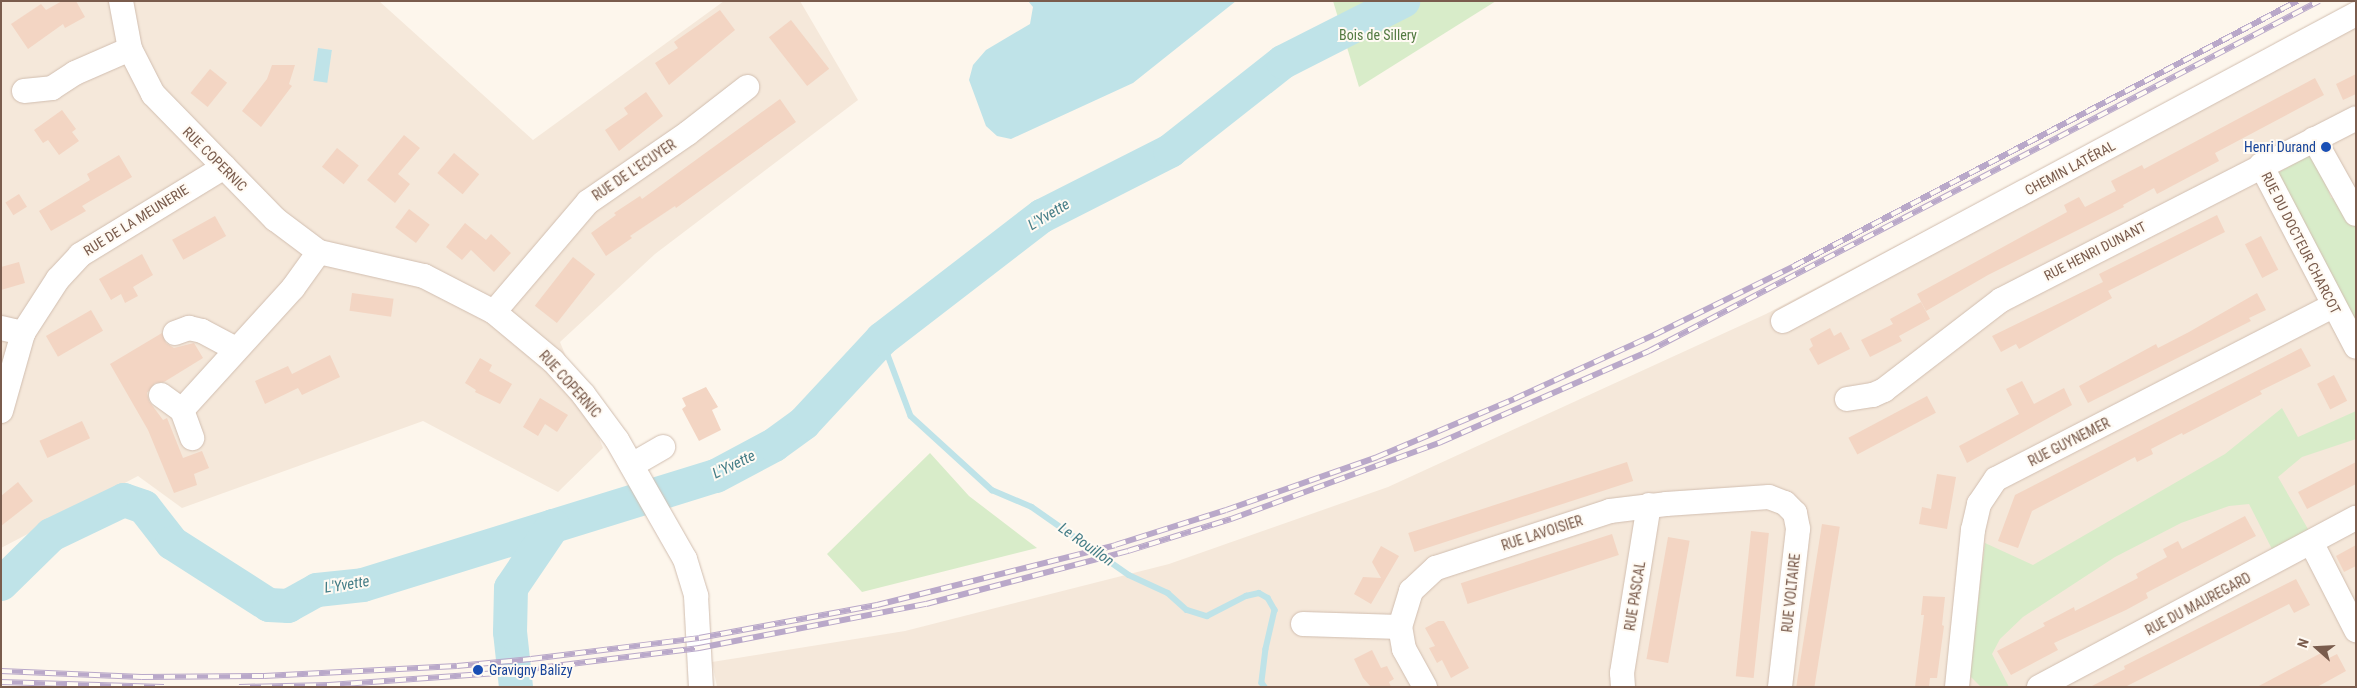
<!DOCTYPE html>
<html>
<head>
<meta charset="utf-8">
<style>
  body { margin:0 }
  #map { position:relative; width:2357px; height:688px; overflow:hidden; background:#fdf6ec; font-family:"Roboto Condensed",sans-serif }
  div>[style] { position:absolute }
  .residential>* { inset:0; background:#f5e8da }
  .green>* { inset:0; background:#d8ecc9 }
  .water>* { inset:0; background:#bfe3e8; transform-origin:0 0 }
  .stream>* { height:5.5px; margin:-2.75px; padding:0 2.75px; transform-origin:2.75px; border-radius:2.75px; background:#bfe3e8 }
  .river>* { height:34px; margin:-17px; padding:0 17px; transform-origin:17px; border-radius:17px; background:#bfe3e8 }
  .building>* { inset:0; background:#f3d5c3; transform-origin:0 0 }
  .roads { filter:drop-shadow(0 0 1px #d1beb0) drop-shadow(0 0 1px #d1beb0) }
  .minor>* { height:24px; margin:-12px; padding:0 12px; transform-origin:12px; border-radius:12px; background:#fff }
  .rail>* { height:5.5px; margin-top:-2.75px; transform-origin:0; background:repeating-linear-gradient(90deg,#fffaf3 0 11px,#b9a8c9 0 22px); box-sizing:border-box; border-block:1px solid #b9a8c9 }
  .dots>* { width:14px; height:14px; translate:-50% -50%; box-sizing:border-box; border:2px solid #fffaf3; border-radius:50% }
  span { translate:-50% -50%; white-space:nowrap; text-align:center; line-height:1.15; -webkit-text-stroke:4px #fffaf3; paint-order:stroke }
  .park-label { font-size:14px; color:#537a41 }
  .transit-label { font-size:14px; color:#164399 }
  .right { translate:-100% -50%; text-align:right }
  .left { translate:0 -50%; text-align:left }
  .street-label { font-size:14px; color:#7a5c4d }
  .water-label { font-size:15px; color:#437c86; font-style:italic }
  .frame { position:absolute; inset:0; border:2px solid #7a5c4d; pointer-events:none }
  .north { position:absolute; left:2292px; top:623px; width:50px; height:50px; -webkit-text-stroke:4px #fffaf3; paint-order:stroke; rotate:289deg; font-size:14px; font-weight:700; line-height:20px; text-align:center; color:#7a5c4d }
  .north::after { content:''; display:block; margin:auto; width:18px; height:22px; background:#7a5c4d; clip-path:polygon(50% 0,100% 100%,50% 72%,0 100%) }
</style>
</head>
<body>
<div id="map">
  <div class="residential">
    <div style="clip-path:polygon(1px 1px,379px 1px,533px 140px,724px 1px,800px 1px,858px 100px,655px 254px,560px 342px,603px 448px,558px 492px,423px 421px,182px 508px,138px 476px,1px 548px)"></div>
    <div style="clip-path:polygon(2356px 5px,2356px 687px,717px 687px,712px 662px,905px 631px,1169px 564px,1388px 487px,1766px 314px)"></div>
  </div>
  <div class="green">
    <div style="clip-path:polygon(1333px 1px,1496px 1px,1359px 87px)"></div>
    <div style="clip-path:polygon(2315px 151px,2331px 198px,2356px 198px,2356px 327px,2271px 177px)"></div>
    <div style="clip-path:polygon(2282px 408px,2298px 437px,2356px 411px,2356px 439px,2302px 457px,2278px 477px,2312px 536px,2274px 553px,2249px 504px,2229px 506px,2181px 523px,2115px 557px,2023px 617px,2000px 639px,1992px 654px,2009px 687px,1981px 687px,1969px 675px,1985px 543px,2033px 565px,2225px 454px)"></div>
    <div style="clip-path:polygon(930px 453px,969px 496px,1037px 548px,862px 592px,827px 554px)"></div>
  </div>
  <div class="water">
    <div style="clip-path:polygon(1028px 1px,1236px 1px,1133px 83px,1011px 139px,997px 136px,986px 126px,969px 80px,973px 65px,986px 50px,1030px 24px,1033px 7px)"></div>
    <div style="left:318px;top:48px;width:14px;height:33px;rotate:8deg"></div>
  </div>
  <div class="stream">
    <div style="left:882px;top:339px;width:82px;rotate:69.4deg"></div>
    <div style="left:911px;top:416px;width:110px;rotate:42.4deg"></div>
    <div style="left:992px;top:490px;width:43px;rotate:23deg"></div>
    <div style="left:1032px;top:507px;width:118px;rotate:35deg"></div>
    <div style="left:1129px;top:575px;width:43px;rotate:24.8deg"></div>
    <div style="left:1168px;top:593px;width:25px;rotate:42deg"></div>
    <div style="left:1187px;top:610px;width:21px;rotate:17deg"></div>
    <div style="left:1207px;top:616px;width:44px;rotate:-27.1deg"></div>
    <div style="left:1246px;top:596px;width:13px;rotate:-13deg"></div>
    <div style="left:1259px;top:593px;width:10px;rotate:29deg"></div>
    <div style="left:1268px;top:598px;width:14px;rotate:60deg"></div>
    <div style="left:1275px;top:610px;width:40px;rotate:103deg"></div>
    <div style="left:1266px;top:649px;width:34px;rotate:97deg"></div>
    <div style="left:1262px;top:683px;width:5px;rotate:53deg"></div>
  </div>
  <div class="river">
    <div style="left:1px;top:584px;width:70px;rotate:-44.4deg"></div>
    <div style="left:51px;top:535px;width:81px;rotate:-25.6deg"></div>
    <div style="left:124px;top:500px;width:21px;rotate:19deg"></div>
    <div style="left:144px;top:507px;width:46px;rotate:52.1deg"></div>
    <div style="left:172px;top:543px;width:115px;rotate:32.6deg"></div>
    <div style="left:269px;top:605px;width:19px;rotate:3deg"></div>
    <div style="left:288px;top:606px;width:33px;rotate:-29deg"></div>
    <div style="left:317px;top:590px;width:46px;rotate:-6.2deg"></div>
    <div style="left:363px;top:585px;width:369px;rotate:-17.2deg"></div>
    <div style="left:716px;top:476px;width:66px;rotate:-28.1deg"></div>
    <div style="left:774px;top:445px;width:37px;rotate:-36deg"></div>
    <div style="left:804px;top:423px;width:115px;rotate:-47.1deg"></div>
    <div style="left:882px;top:339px;width:202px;rotate:-37.6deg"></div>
    <div style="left:1042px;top:216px;width:144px;rotate:-26.9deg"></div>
    <div style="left:1170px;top:151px;width:144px;rotate:-38.2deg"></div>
    <div style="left:1283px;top:62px;width:135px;rotate:-26.9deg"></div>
    <div style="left:516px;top:687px;width:55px;rotate:-96.2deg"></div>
    <div style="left:510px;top:632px;width:44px;rotate:-88.7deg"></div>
    <div style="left:511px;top:588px;width:75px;rotate:-55.9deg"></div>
  </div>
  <div class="building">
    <div style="clip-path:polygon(62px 1px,76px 1px,85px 17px,65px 28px,63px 24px,28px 49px,11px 24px,41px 4px,46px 10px)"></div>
    <div style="clip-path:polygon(720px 10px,735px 30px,669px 85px,655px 63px,678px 48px,674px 42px)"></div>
    <div style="left:791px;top:20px;width:62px;height:28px;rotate:52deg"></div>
    <div style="clip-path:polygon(272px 65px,295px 65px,289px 84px,292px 86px,261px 127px,242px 111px,267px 79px)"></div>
    <div style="left:210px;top:69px;width:22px;height:31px;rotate:39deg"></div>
    <div style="clip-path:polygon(2356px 74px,2356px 94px,2343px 100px,2336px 84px)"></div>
    <div style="clip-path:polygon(2315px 78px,2324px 95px,2215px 153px,2219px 161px,2157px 194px,2154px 188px,2123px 205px,2124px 207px,1988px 275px,1926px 311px,1917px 294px,2067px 212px,2064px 205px,2079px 197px,2085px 207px,2116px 191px,2111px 181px,2142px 165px,2144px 169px)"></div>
    <div style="clip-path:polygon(646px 92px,663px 116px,619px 151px,605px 130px,628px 114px,624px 108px)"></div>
    <div style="clip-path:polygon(780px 99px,796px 122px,676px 208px,675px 206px,630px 236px,632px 238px,606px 256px,591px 233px,616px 215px,614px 213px,640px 196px,642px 199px)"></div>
    <div style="clip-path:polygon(62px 110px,76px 129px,72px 132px,79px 141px,59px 155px,48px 140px,43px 143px,34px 130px)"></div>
    <div style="clip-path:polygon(404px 135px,420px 148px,398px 174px,410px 184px,395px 203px,367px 180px)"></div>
    <div style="left:337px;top:148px;width:28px;height:24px;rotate:39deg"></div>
    <div style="left:454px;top:153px;width:33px;height:26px;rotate:40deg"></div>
    <div style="clip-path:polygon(119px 155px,132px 177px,82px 206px,86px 211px,51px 231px,39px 211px,90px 180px,87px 174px)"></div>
    <div style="left:19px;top:194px;width:15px;height:16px;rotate:58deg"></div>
    <div style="left:409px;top:209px;width:26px;height:23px;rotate:37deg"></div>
    <div style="clip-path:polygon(2217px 215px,2225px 232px,2108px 291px,2105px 285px,2112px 298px,2019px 349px,2016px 344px,2001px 352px,1992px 336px,2103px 282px,2099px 274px)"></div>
    <div style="left:215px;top:216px;width:23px;height:49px;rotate:61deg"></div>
    <div style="clip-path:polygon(465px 223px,486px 240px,491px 234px,511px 253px,494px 272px,471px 250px,462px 260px,446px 247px)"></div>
    <div style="left:2261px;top:236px;width:38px;height:18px;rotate:63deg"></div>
    <div style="clip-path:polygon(142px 254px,153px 275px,133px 287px,138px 296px,125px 303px,121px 294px,111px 300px,99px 279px)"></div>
    <div style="left:573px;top:257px;width:28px;height:62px;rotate:38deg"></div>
    <div style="clip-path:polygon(19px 262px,25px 283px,1px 290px,1px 267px)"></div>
    <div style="left:352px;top:293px;width:42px;height:18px;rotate:8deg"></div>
    <div style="clip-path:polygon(2257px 293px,2266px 310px,2249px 318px,2251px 321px,2088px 403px,2079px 386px,2156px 344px,2158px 348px,2189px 332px)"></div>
    <div style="clip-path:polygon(1921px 302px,1930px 319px,1899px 336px,1902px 341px,1870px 357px,1861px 340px,1893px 324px,1890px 319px)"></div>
    <div style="left:91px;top:310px;width:24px;height:52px;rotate:60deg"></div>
    <div style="clip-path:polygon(1830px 328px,1834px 336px,1841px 332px,1850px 349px,1818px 365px,1809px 349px,1813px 346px,1810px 339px)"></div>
    <div style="clip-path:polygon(162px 333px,166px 343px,174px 348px,194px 343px,203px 358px,164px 382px,155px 383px,147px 393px,149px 401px,163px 420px,167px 418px,183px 458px,202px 451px,209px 468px,194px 474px,197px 485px,174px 493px,148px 430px,110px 364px)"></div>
    <div style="clip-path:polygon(2301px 348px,2311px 366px,2260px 391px,2262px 394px,2183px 435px,2182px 433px,2151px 449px,2153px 454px,2137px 462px,2135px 457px,2032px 511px,2018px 548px,1998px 541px,2015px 495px)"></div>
    <div style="clip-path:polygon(330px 355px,340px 377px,302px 395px,298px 388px,265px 404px,255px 381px,288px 366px,292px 374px)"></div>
    <div style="clip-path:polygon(480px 358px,492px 365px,489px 371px,512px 384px,500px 404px,475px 392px,476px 390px,465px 383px)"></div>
    <div style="left:2334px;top:375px;width:29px;height:19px;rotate:63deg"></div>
    <div style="clip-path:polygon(2022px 381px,2034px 404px,2064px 388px,2072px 405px,1967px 463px,1959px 446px,2019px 414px,2006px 389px)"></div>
    <div style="clip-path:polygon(706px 387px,718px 407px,712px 410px,721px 430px,699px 441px,682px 409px,686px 406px,682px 398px)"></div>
    <div style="left:1927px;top:396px;width:19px;height:89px;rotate:62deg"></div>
    <div style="clip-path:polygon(540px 398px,568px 415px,557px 432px,545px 424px,538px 436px,523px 427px)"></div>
    <div style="left:82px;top:421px;width:19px;height:47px;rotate:65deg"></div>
    <div style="left:1627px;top:462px;width:20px;height:230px;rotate:72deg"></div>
    <div style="clip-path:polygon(2356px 462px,2356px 484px,2307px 509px,2298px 492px)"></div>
    <div style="clip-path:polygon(1937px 474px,1956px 477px,1947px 529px,1919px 524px,1922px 507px,1931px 509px)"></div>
    <div style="clip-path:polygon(18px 482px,33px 501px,1px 526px,1px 496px)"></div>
    <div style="clip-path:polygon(2245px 516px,2256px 536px,2146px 593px,2148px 598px,2126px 610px,2054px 643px,2058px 650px,2011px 675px,1997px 651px,2045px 626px,2043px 623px,2059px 615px,2074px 607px,2075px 611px,2138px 578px,2136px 574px,2167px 557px,2163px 549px,2178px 541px,2182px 549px)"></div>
    <div style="left:1822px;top:524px;width:18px;height:164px;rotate:9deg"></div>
    <div style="left:1751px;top:531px;width:18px;height:146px;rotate:6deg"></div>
    <div style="left:1612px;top:534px;width:22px;height:159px;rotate:72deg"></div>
    <div style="left:1668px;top:537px;width:22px;height:124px;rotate:10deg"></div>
    <div style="clip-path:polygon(2356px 545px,2356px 566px,2344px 572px,2336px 556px)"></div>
    <div style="clip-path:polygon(1381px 546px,1399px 556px,1371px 604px,1354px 594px,1363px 577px,1381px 578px,1372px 562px)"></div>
    <div style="clip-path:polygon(2296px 579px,2310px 605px,2294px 613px,2289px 604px,2125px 687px,2090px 687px,2125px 669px,2124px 666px)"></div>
    <div style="clip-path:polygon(1923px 596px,1945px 597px,1942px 625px,1944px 626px,1937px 678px,1930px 678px,1929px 687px,1915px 687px,1924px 615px,1921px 615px)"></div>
    <div style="clip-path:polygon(1438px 621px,1444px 621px,1469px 668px,1451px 678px,1442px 660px,1437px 663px,1429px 648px,1435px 646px,1425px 628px)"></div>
    <div style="clip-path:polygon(1372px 650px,1381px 668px,1387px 666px,1390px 672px,1394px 679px,1389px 682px,1391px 687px,1371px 687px,1363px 678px,1354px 659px)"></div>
    <div style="clip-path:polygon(2323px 652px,2327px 659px,2337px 654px,2346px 671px,2317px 687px,2257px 687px)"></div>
  </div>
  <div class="roads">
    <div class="minor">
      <div style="left:121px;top:1px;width:49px;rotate:79.4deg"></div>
      <div style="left:130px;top:49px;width:51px;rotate:62.9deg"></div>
      <div style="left:153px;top:94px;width:175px;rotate:45.7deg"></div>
      <div style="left:275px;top:219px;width:55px;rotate:36.9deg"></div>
      <div style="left:319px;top:252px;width:108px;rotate:12.9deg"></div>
      <div style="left:424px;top:276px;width:79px;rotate:27.2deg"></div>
      <div style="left:494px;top:312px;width:77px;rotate:39.7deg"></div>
      <div style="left:553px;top:361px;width:45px;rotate:47.7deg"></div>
      <div style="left:583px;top:394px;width:57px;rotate:53.5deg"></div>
      <div style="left:617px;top:440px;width:137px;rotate:60.3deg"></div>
      <div style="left:685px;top:559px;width:39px;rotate:73deg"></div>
      <div style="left:696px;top:596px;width:91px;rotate:86.9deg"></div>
      <div style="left:24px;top:91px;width:28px;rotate:-6deg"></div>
      <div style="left:52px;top:88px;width:27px;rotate:-33deg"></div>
      <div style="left:75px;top:73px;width:60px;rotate:-23.6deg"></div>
      <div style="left:2314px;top:139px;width:86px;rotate:60.8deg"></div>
      <div style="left:2261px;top:165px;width:205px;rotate:62.4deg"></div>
      <div style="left:494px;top:312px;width:145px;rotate:-49.5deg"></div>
      <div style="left:588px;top:202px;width:121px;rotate:-34.6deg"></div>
      <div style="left:688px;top:133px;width:75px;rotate:-37.9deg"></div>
      <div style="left:1783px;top:321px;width:650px;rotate:-28.18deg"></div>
      <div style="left:1px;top:328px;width:23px;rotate:13deg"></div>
      <div style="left:175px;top:333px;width:15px;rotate:-20deg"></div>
      <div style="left:189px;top:328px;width:13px;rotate:13deg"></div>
      <div style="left:202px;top:331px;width:38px;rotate:28deg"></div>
      <div style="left:161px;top:395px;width:26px;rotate:36deg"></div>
      <div style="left:182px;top:410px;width:30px;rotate:70deg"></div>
      <div style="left:1847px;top:399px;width:26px;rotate:-9deg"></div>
      <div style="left:1873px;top:395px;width:12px;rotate:-24deg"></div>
      <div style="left:1884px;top:390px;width:148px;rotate:-37.6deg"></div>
      <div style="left:2001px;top:300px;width:399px;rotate:-27.1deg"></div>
      <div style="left:182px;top:410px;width:165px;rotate:-47.7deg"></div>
      <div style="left:293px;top:288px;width:44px;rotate:-54.2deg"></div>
      <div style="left:1px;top:411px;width:81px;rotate:-74.2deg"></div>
      <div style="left:23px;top:333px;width:64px;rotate:-57.1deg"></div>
      <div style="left:58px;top:279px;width:33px;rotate:-47deg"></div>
      <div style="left:80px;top:255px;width:169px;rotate:-31.4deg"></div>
      <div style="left:632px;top:465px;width:36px;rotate:-30deg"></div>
      <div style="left:2312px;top:544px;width:97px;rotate:62.9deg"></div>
      <div style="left:1303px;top:624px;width:97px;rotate:1.8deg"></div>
      <div style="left:1425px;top:687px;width:43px;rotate:-118.9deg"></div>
      <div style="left:1404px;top:649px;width:22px;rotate:-100deg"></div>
      <div style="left:1400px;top:627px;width:38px;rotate:-73deg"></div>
      <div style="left:1411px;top:591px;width:34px;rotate:-43deg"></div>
      <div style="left:1436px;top:568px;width:183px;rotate:-18.1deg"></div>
      <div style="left:1610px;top:511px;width:56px;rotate:-7.1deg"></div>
      <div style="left:1666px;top:504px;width:103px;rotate:-3.9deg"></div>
      <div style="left:1769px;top:497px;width:17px;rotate:21deg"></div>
      <div style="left:1785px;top:503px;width:14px;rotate:45deg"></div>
      <div style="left:1795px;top:513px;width:16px;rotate:79deg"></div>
      <div style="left:1798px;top:529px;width:159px;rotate:96.5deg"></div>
      <div style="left:1623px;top:687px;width:14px;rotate:-94deg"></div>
      <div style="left:1622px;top:673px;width:170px;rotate:-80.9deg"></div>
      <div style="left:1957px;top:687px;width:158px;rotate:-84.2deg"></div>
      <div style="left:1973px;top:530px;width:27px;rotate:-77deg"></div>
      <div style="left:1979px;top:504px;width:30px;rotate:-56deg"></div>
      <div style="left:1996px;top:479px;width:379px;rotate:-27.2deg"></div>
      <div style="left:2039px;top:687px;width:359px;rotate:-28.1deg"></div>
    </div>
  </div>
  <div class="rail">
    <div style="left:1px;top:671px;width:141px;rotate:2.4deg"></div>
    <div style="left:142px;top:677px;width:122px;rotate:-0.5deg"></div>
    <div style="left:264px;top:676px;width:193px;rotate:-3deg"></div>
    <div style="left:457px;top:666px;width:74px;rotate:-5.4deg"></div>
    <div style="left:531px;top:659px;width:169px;rotate:-7.1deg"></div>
    <div style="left:699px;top:638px;width:181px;rotate:-10.5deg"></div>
    <div style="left:877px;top:605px;width:245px;rotate:-14.1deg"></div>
    <div style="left:1115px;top:545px;width:116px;rotate:-17.5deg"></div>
    <div style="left:1226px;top:510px;width:160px;rotate:-19.3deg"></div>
    <div style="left:1377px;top:457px;width:149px;rotate:-22.9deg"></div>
    <div style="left:1514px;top:399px;width:154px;rotate:-24.6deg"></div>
    <div style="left:1654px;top:335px;width:156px;rotate:-26.2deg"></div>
    <div style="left:1794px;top:266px;width:569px;rotate:-27.78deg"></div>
    <div style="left:1px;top:682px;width:163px;rotate:1.8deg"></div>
    <div style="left:239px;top:687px;width:90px;rotate:-1.3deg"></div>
    <div style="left:329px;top:685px;width:169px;rotate:-4.1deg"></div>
    <div style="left:498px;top:673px;width:203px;rotate:-7.1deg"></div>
    <div style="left:699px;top:648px;width:231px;rotate:-11deg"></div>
    <div style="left:926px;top:604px;width:209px;rotate:-14.7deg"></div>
    <div style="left:1128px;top:551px;width:108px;rotate:-17.3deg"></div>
    <div style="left:1231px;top:519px;width:224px;rotate:-20.1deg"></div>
    <div style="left:1441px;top:442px;width:227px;rotate:-23.6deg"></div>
    <div style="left:1649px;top:351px;width:756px;rotate:-27.58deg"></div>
  </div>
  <div class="dots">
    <div style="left:2326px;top:147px;background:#1a4fb4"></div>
    <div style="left:478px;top:670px;background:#1a4fb4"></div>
  </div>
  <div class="park-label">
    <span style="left:1378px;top:35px">Bois de Sillery</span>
  </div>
  <div class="transit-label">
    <span class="right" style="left:2316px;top:147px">Henri Durand</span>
    <span class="left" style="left:489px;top:670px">Gravigny Balizy</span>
  </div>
  <div class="street-label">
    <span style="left:215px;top:159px;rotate:45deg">RUE COPERNIC</span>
    <span style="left:2070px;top:168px;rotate:-28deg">CHEMIN LATÉRAL</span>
    <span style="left:634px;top:170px;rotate:-34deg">RUE DE L'ECUYER</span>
    <span style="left:136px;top:220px;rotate:-32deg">RUE DE LA MEUNERIE</span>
    <span style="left:2301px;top:243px;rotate:63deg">RUE DU DOCTEUR CHARCOT</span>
    <span style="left:2095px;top:251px;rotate:-27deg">RUE HENRI DUNANT</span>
    <span style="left:570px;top:384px;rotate:48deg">RUE COPERNIC</span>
    <span style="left:2069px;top:442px;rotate:-27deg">RUE GUYNEMER</span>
    <span style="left:1542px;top:533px;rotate:-18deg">RUE LAVOISIER</span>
    <span style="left:1791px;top:593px;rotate:-84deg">RUE VOLTAIRE</span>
    <span style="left:1635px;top:596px;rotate:-81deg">RUE PASCAL</span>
    <span style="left:2198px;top:604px;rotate:-28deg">RUE DU MAUREGARD</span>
  </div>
  <div class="water-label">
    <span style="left:1049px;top:215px;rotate:-31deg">L'Yvette</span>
    <span style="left:734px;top:465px;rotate:-26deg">L'Yvette</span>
    <span style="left:1086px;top:545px;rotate:35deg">Le Rouillon</span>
    <span style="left:347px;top:585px;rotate:-9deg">L'Yvette</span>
  </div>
  <div class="frame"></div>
  <div class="north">N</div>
</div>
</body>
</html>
